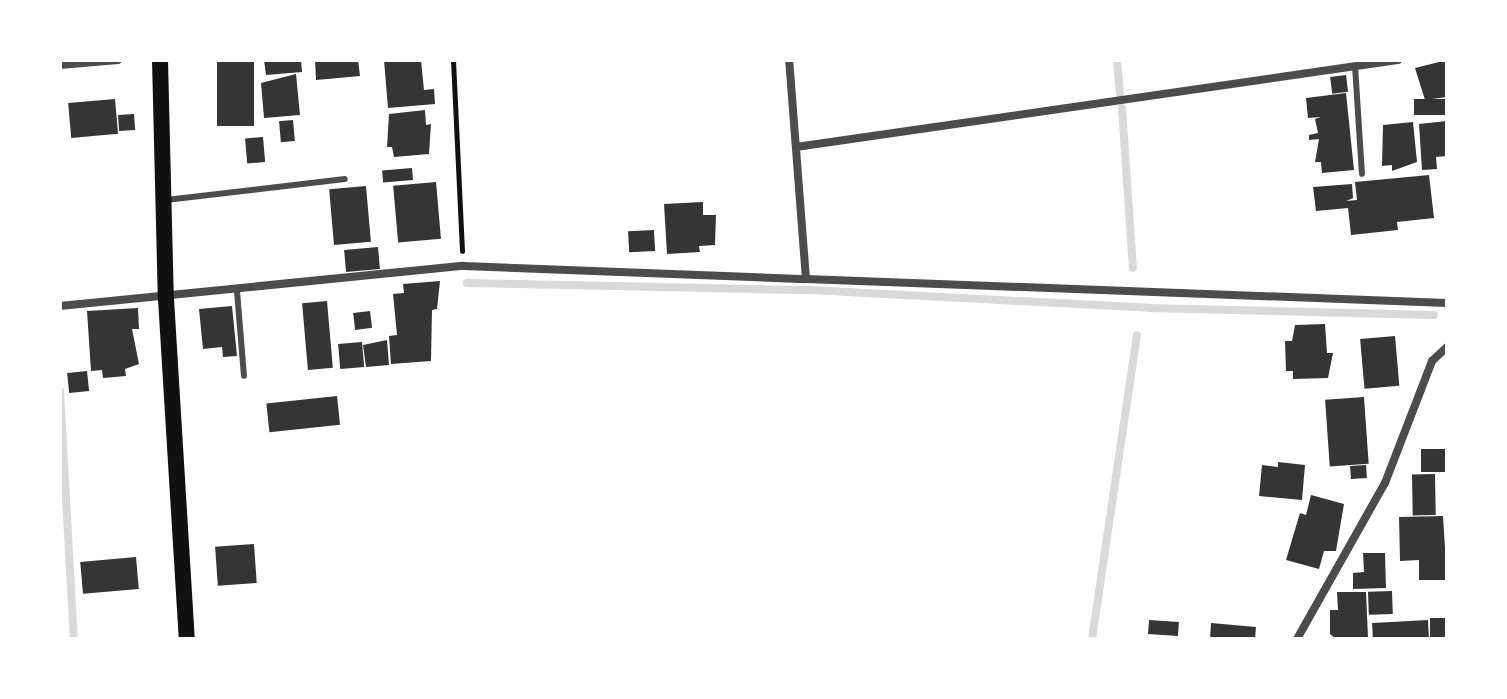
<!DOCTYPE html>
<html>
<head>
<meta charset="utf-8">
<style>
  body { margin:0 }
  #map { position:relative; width:1507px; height:699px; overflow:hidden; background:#fff; font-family:Overpass,sans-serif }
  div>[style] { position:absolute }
  .stream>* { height:8px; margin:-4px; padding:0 4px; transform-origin:4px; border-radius:4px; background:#d9d9d9 }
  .building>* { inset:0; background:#353535; transform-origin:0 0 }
  .path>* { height:5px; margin:-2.5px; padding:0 2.5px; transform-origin:2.5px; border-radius:2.5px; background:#111 }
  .service>* { height:6px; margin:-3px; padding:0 3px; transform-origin:3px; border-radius:3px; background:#4c4c4c }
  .minor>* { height:8px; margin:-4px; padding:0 4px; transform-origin:4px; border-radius:4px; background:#4c4c4c }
  .secondary>* { height:16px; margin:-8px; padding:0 8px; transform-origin:8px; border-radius:8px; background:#111 }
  span { translate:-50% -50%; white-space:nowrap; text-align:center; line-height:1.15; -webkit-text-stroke:8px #fff; paint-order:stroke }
  .frame { position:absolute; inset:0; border:62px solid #fff; pointer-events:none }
</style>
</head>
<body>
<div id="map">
  <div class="stream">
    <div style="left:1117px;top:60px;width:33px;rotate:85deg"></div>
    <div style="left:1122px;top:108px;width:160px;rotate:86.1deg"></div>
    <div style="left:467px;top:283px;width:343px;rotate:1.2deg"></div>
    <div style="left:810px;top:290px;width:340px;rotate:3deg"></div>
    <div style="left:1150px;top:308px;width:284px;rotate:1.4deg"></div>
    <div style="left:60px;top:391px;width:248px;rotate:86.8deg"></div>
    <div style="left:1092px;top:639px;width:307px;rotate:-81.6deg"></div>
  </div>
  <div class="building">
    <div style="left:217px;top:60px;width:37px;height:66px"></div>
    <div style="clip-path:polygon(264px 60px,301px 60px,302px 72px,266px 75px)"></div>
    <div style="clip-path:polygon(315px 60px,358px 60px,360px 76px,316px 80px)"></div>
    <div style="clip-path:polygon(384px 60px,421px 60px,424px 90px,434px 89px,435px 104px,388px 108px)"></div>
    <div style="clip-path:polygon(1447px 60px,1447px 97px,1425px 100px,1415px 68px)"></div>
    <div style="clip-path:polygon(296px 74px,300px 115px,264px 118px,261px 83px)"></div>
    <div style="left:1346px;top:75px;width:17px;height:16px;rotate:83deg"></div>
    <div style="clip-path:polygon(1346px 93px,1354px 170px,1322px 173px,1321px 162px,1315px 162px,1319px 139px,1309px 140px,1309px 135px,1318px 133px,1315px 119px,1321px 117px,1308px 118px,1306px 98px)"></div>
    <div style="left:115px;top:99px;width:35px;height:47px;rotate:85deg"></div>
    <div style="left:1447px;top:99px;width:16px;height:33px;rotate:90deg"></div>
    <div style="clip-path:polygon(425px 110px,426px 125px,431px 124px,429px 154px,394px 157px,392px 147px,387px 147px,389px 114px)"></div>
    <div style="left:134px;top:114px;width:16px;height:16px;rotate:86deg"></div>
    <div style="left:293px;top:120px;width:21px;height:14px;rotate:85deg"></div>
    <div style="clip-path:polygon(1447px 121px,1447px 156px,1436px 157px,1437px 169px,1422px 170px,1419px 124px)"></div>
    <div style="clip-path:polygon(1413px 122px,1417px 162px,1392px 171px,1392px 165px,1382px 166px,1383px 125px)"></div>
    <div style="left:263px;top:137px;width:25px;height:18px;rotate:85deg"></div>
    <div style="left:412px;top:168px;width:12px;height:30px;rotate:85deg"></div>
    <div style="clip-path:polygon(1429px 175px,1434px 218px,1397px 222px,1398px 230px,1351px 235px,1348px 208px,1316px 211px,1313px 187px,1352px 184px,1353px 198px,1346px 201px,1357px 200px,1355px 182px)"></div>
    <div style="left:436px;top:182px;width:57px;height:43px;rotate:85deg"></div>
    <div style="left:366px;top:186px;width:56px;height:37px;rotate:85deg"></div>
    <div style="clip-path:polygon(703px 202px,703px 215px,716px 215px,715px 245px,699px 246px,700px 252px,667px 254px,664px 204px)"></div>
    <div style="left:654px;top:230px;width:21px;height:26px;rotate:87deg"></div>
    <div style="left:378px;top:247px;width:22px;height:34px;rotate:85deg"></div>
    <div style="clip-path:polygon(440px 281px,437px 309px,432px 310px,431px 361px,391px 364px,389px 336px,397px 335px,393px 294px,404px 293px,403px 284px)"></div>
    <div style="left:327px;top:301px;width:67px;height:25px;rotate:85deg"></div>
    <div style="clip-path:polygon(232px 306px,237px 356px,223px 357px,222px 347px,203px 349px,199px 309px)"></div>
    <div style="clip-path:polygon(138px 308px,139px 329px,132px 329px,139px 364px,125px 369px,126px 376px,103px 378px,102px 370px,91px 371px,87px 311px)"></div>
    <div style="left:370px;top:311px;width:17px;height:17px;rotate:83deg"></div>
    <div style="clip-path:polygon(1325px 324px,1327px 353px,1333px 353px,1328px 378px,1293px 379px,1293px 371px,1286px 371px,1285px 341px,1292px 341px,1295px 325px)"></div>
    <div style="left:1395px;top:336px;width:50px;height:35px;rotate:85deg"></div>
    <div style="clip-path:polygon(387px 340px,389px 365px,366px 367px,363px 345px)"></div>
    <div style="left:362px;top:342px;width:25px;height:24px;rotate:85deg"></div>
    <div style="left:87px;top:371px;width:20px;height:20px;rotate:84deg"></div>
    <div style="left:337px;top:396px;width:29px;height:71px;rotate:84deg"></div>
    <div style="left:1364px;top:397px;width:67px;height:39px;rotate:86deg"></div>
    <div style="left:1447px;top:449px;width:23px;height:26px;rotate:90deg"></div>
    <div style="clip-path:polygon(1278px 462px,1305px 465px,1302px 500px,1259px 496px,1262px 465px,1278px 467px)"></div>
    <div style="left:1366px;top:465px;width:13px;height:16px;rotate:86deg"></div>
    <div style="left:1435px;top:474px;width:41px;height:23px;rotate:89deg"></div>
    <div style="clip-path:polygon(1311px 495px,1344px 504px,1336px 551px,1324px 551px,1319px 569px,1286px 560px,1300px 513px,1306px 515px)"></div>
    <div style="clip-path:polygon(1443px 516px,1447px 580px,1419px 580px,1419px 560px,1400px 561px,1399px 517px)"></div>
    <div style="left:254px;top:544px;width:39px;height:39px;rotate:86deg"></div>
    <div style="clip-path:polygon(1363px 553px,1385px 553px,1386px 588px,1353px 589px,1353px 573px,1364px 572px)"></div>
    <div style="left:136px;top:557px;width:32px;height:56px;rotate:85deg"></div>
    <div style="left:1392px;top:591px;width:23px;height:24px;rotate:88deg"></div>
    <div style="clip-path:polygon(1337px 592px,1366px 592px,1368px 637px,1336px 639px,1330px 634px,1330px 610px,1338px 610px)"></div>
    <div style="left:1430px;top:618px;width:17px;height:21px"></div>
    <div style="left:1149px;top:620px;width:30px;height:14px;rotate:4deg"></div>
    <div style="left:1428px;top:620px;width:19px;height:56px;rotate:87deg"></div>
    <div style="clip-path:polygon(1211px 623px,1256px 627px,1255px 639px,1210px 639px)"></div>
  </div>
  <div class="path">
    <div style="left:453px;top:60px;width:191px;rotate:87.3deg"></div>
  </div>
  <div class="service">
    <div style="left:1355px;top:66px;width:108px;rotate:86.3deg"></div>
    <div style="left:166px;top:200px;width:180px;rotate:-6.7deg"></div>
    <div style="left:237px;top:291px;width:85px;rotate:85.3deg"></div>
  </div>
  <div class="minor">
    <div style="left:60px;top:65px;width:58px;rotate:-4.9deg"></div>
    <div style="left:796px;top:147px;width:608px;rotate:-8.22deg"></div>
    <div style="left:806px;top:279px;width:641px;rotate:2.14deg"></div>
    <div style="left:60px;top:306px;width:405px;rotate:-5.7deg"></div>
    <div style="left:463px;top:266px;width:343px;rotate:2.2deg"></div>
    <div style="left:806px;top:279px;width:220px;rotate:-94.4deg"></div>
    <div style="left:1297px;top:639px;width:179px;rotate:-60.6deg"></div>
    <div style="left:1385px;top:483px;width:131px;rotate:-68.9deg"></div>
    <div style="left:1432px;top:361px;width:21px;rotate:-43deg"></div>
  </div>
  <div class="secondary">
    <div style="left:160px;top:60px;width:239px;rotate:88.6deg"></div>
    <div style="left:166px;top:299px;width:341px;rotate:86.5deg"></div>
  </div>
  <div class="frame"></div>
</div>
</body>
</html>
